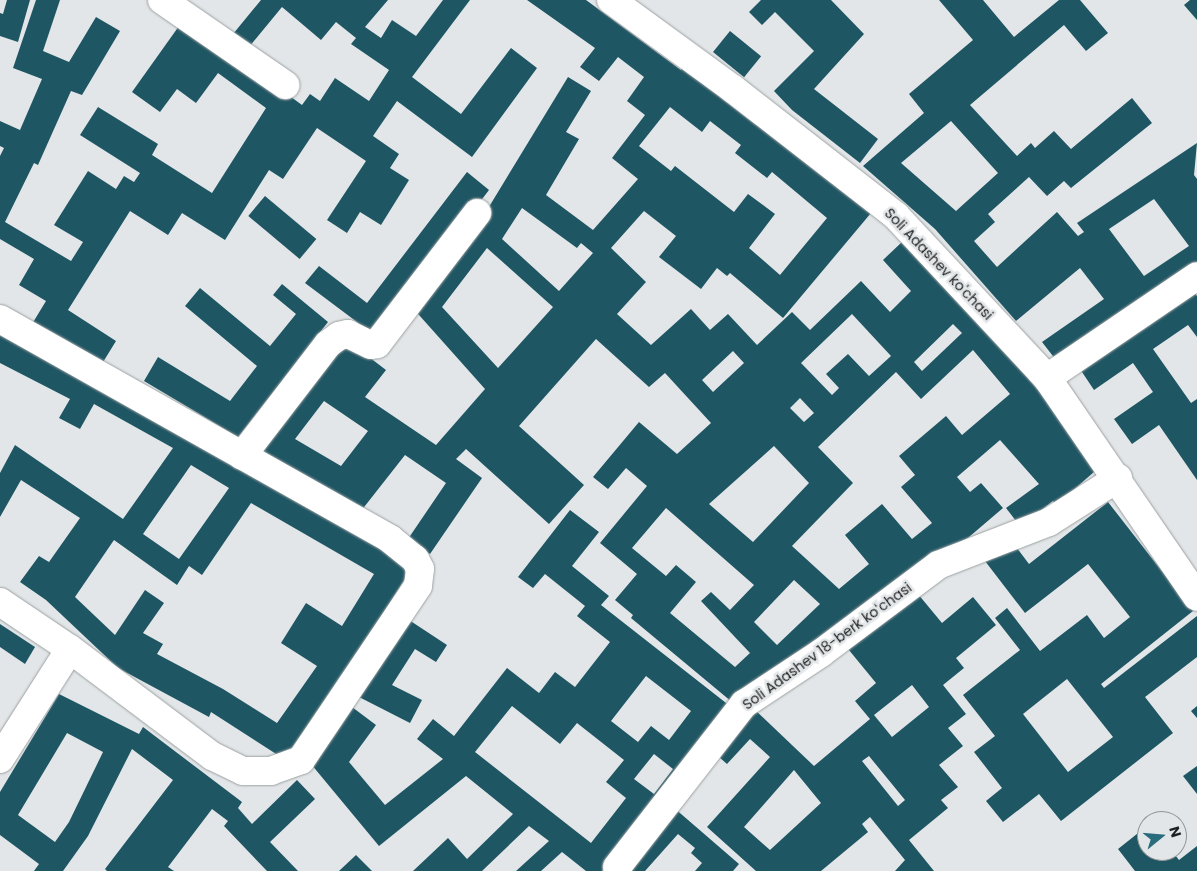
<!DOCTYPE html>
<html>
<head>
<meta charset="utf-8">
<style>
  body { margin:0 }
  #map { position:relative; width:1197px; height:871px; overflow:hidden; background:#e2e6e8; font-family:Poppins,sans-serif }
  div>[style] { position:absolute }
  .building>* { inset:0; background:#1f5664; transform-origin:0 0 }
  .roads { filter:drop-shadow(0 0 1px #9ca1a2) drop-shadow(0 0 1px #9ca1a2) }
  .minor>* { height:28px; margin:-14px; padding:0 14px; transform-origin:14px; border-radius:14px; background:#fff }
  span { translate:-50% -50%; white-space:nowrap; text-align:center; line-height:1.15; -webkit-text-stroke:5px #e2e6e8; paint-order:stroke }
  .street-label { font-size:14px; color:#1e1f20 }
  .north { position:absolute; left:1137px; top:811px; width:50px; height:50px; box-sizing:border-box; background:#e2e6e8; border:1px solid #949698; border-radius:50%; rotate:73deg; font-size:14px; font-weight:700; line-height:20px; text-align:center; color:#1e1f20 }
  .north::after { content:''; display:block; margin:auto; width:18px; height:22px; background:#286c7d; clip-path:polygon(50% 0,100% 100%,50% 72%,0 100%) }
</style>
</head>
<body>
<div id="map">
  <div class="building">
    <div style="clip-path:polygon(7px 0,30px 0,18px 42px,0 36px,0 13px,3px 14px)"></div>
    <div style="clip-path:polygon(36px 0,60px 0,43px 51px,69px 62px,96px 17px,120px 31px,82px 95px,71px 91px,38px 165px,34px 163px,5px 222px,71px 261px,83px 242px,54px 225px,88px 171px,116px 189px,124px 176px,134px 182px,140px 173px,80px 135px,98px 107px,158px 144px,152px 155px,212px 193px,266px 108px,218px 73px,196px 103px,177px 89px,160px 112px,132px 92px,184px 19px,302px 105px,310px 94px,320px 101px,335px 78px,369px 101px,389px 70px,351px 44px,356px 38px,336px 22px,321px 40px,282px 7px,249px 47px,233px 34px,261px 0,388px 0,365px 27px,381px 38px,392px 20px,416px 36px,443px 0,470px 0,412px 77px,461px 114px,511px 48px,537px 68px,472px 157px,397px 101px,373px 136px,399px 154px,390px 168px,409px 180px,381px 225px,360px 212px,347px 233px,327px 220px,366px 161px,317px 128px,283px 179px,269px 170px,225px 240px,182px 213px,168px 235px,130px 211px,68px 310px,116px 341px,100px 367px,32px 324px,46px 301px,19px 285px,34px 259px,0 239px,0 156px,4px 148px,0 146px,0 121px,20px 130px,42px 79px,13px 68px)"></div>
    <div style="clip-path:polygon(evenodd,527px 0,586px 0,681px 70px,682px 68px,756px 125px,759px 122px,871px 213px,783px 318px,730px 273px,727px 276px,717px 268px,701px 289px,659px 257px,676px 236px,644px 211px,611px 248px,646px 282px,617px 314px,651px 345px,691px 309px,710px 330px,728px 314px,757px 345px,792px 312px,810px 330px,861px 281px,890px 312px,911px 291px,883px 260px,903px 241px,990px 334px,1102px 465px,1056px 505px,1053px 501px,1020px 526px,1006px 508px,1039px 484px,1000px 440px,957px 477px,970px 492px,981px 483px,1003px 508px,969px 537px,904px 578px,738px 707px,631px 618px,633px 615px,615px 600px,637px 574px,600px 543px,647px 486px,626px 468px,608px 489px,593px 477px,639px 422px,677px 454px,711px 423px,665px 373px,649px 387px,596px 339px,519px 426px,584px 485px,549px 524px,466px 449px,456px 459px,482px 478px,430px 554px,408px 539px,446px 483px,405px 455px,361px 511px,255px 447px,344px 338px,386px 370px,365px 397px,436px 445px,485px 389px,411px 306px,481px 220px,568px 77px,591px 91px,566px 132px,579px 139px,546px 195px,593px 230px,638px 179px,612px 158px,645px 115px,627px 101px,644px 77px,618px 57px,599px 81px,580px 67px,595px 48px,527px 0,670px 107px,702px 132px,710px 121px,741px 145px,735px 153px,767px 178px,772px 172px,827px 218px,780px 275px,749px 248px,775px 214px,748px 194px,734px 212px,675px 166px,671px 171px,639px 146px,670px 107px,527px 0,522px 208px,577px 248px,581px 243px,593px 253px,559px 291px,502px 239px,522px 208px,527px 0,487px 248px,553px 307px,498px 368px,442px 307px,487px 248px,527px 0,852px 314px,891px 356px,869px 376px,848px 354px,826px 374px,839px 388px,832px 395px,801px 363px,852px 314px,527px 0,953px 324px,962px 333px,922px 371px,914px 362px,953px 324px,527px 0,973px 350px,1010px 394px,962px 435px,946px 416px,899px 456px,915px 475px,901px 487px,932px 523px,912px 539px,882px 504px,845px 535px,869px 564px,839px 589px,792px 546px,853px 483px,818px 447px,896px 372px,921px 399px,973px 350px,527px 0,733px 351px,744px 363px,713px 392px,702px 380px,733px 351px,527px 0,800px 398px,814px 413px,804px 422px,790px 408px,800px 398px,527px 0,324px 401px,368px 431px,341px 466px,295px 439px,324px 401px,527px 0,774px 446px,809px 483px,753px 542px,709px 504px,774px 446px,527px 0,666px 508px,754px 585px,730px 610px,711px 592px,701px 601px,750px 653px,735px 667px,670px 613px,696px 582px,676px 565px,666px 576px,632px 548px,666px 508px,527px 0,794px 580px,820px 604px,777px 645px,754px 622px,794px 580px)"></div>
    <div style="clip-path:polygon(761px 0,831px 0,864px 34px,814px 89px,878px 139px,860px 163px,792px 110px,774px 91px,814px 51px,775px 12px,762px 25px,749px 12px)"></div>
    <div style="clip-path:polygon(evenodd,939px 0,983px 0,1014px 37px,1059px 0,1080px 0,1108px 33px,1086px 51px,1064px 25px,970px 105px,1017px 156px,1031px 143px,1035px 148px,1054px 131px,1071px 149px,1132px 98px,1152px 123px,1071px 188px,1064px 181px,1047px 196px,1029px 177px,988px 214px,995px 222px,974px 241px,997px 267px,1057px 212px,1078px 236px,1084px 232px,1077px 223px,1197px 143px,1194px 175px,1197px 179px,1197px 268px,1056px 360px,1042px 342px,1104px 299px,1080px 268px,1016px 321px,935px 229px,863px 166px,924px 113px,909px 94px,973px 40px,939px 0,951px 121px,998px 173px,956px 211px,901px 163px,951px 121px,939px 0,1154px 199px,1189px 246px,1144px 276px,1109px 229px,1154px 199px)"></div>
    <div style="clip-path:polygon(1190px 0,1197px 0,1197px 20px,1184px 5px)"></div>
    <div style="left:730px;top:31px;width:40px;height:27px;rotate:39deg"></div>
    <div style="clip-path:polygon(467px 172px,489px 190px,377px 337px,305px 283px,319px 266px,367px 303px)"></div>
    <div style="left:265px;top:196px;width:67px;height:26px;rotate:40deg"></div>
    <div style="clip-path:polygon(282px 284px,328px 322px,238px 437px,144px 381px,158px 357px,230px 401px,257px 366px,185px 306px,200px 288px,270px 346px,296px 314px,273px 295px)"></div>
    <div style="clip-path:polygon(1191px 288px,1197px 296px,1197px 337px,1188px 325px,1153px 349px,1191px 403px,1197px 399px,1197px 480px,1159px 425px,1132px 444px,1114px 419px,1153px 392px,1133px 363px,1094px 390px,1078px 366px)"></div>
    <div style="clip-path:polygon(evenodd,0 333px,413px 566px,354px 659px,284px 759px,211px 712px,209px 717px,118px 668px,46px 600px,20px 582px,39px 556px,49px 562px,80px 518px,21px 480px,0 517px,0 473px,15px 445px,123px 519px,173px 448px,94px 404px,80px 429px,59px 418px,70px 399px,0 363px,0 333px,191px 465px,229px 488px,179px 559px,143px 534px,191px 465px,0 333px,251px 503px,374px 574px,342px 626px,306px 603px,281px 643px,317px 666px,277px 723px,223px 689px,157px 654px,163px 644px,143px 633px,164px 603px,145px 590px,115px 635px,75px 597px,114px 540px,177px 585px,189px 566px,202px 575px,251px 503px)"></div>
    <div style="clip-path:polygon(evenodd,1108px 502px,1193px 611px,1101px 684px,1104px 688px,1197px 616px,1197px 657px,1145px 697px,1173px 733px,1061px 821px,1039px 794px,1003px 822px,986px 801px,1002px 788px,974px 752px,995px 736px,963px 695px,1020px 650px,995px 618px,1007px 608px,1040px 651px,1087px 615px,1104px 638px,1130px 617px,1088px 564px,1025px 613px,985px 561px,1011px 540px,1029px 564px,1108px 502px,1067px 679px,1113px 737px,1068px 772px,1023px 714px,1067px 679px)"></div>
    <div style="clip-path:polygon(evenodd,570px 510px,599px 532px,572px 566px,609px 596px,601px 605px,735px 710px,602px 871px,586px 871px,562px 852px,541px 871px,516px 871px,549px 841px,529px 826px,482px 871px,413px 871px,448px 838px,467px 859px,513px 814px,466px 776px,379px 846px,311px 764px,352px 707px,376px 725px,349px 762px,385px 805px,443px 759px,417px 739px,433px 719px,454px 736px,507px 668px,539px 693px,555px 672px,575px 687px,610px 642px,577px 616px,585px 606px,545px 574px,533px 588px,518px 577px,570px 510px,646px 676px,691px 711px,669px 740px,651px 726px,638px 742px,611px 721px,646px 676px,570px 510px,512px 706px,560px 744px,577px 723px,624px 760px,606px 782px,626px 798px,591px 843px,475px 752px,512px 706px,570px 510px,654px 754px,673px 769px,654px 794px,634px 779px,654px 754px)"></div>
    <div style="clip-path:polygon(evenodd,913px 588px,942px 623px,973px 597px,996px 625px,956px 658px,964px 668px,943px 685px,966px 714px,948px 728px,963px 746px,939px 765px,958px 787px,941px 800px,948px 808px,909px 840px,934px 871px,895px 871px,905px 860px,870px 817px,862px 824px,868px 832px,821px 871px,756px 871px,707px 827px,770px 757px,750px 739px,727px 764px,711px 750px,751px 706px,814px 766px,870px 719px,855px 701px,876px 683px,844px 644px,913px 588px,912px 685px,929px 707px,892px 737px,874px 715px,912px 685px,913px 588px,869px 756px,905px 800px,898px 806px,862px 761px,869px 756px,913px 588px,794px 770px,821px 803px,770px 850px,744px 827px,794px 770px)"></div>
    <div style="clip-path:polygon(409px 620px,447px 645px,436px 662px,415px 649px,392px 685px,422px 700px,410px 723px,359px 697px)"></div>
    <div style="clip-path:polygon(0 624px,35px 647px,25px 664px,0 647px)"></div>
    <div style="clip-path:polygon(evenodd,59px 694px,139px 734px,143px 727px,242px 802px,238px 808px,252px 824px,297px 780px,315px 799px,270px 842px,298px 871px,267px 871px,224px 826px,228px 821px,212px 809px,168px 867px,174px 871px,107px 871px,105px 869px,173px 780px,132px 749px,88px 836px,63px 871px,34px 871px,39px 864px,0 835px,0 792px,59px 694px,67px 733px,103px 752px,69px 822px,55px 842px,18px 815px,67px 733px)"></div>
    <div style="clip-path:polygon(1197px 706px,1197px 718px,1191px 711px)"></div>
    <div style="clip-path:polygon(1197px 766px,1197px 794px,1183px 776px)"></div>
    <div style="clip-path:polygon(673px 807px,739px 864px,733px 871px,695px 871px,702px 863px,691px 853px,695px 848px,678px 834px,645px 871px,617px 871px)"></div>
    <div style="clip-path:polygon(1147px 826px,1147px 851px,1172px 851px,1179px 860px,1197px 846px,1197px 871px,1135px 871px,1118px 849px)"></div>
    <div style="clip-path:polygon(356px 855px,372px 871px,339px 871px)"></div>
  </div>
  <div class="roads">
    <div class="minor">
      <div style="left:162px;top:0;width:150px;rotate:34.6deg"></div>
      <div style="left:611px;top:0;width:151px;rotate:36.1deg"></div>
      <div style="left:733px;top:89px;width:207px;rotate:37.9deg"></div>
      <div style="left:896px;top:216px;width:221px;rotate:47deg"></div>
      <div style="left:1047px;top:378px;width:265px;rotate:55.6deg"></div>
      <div style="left:0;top:319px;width:448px;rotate:29.4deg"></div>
      <div style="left:390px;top:539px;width:32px;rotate:39deg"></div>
      <div style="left:415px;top:559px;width:11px;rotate:63deg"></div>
      <div style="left:420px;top:569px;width:17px;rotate:97deg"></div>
      <div style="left:418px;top:586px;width:210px;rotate:123.9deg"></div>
      <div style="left:301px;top:760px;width:32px;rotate:160deg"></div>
      <div style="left:271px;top:771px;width:28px;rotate:180deg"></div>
      <div style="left:243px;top:771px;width:34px;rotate:-154deg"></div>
      <div style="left:212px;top:756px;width:178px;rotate:-143deg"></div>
      <div style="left:70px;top:649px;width:84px;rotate:-146.1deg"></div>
      <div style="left:1047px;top:378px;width:181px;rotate:-34.2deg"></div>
      <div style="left:242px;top:456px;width:141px;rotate:-52.5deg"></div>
      <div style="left:328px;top:344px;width:14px;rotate:-36deg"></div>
      <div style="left:339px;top:336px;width:9px;rotate:-13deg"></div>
      <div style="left:348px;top:334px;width:25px;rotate:26deg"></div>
      <div style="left:371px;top:345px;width:6px;rotate:-9deg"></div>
      <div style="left:377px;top:344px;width:165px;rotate:-52.6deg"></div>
      <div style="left:0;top:759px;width:130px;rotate:-57.5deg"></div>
      <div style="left:617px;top:867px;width:207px;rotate:-52.1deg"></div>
      <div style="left:744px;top:704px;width:92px;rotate:-33.5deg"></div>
      <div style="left:821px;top:653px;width:146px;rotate:-36.9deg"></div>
      <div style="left:938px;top:565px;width:119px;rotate:-21.2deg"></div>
      <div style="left:1049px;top:522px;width:82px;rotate:-32.5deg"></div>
    </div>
  </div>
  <div class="street-label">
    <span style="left:939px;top:264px;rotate:46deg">Soli Adashev ko'chasi</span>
    <span style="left:827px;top:646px;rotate:-36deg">Soli Adashev 18-berk koʻchasi</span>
  </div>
  <div class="north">N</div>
</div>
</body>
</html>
